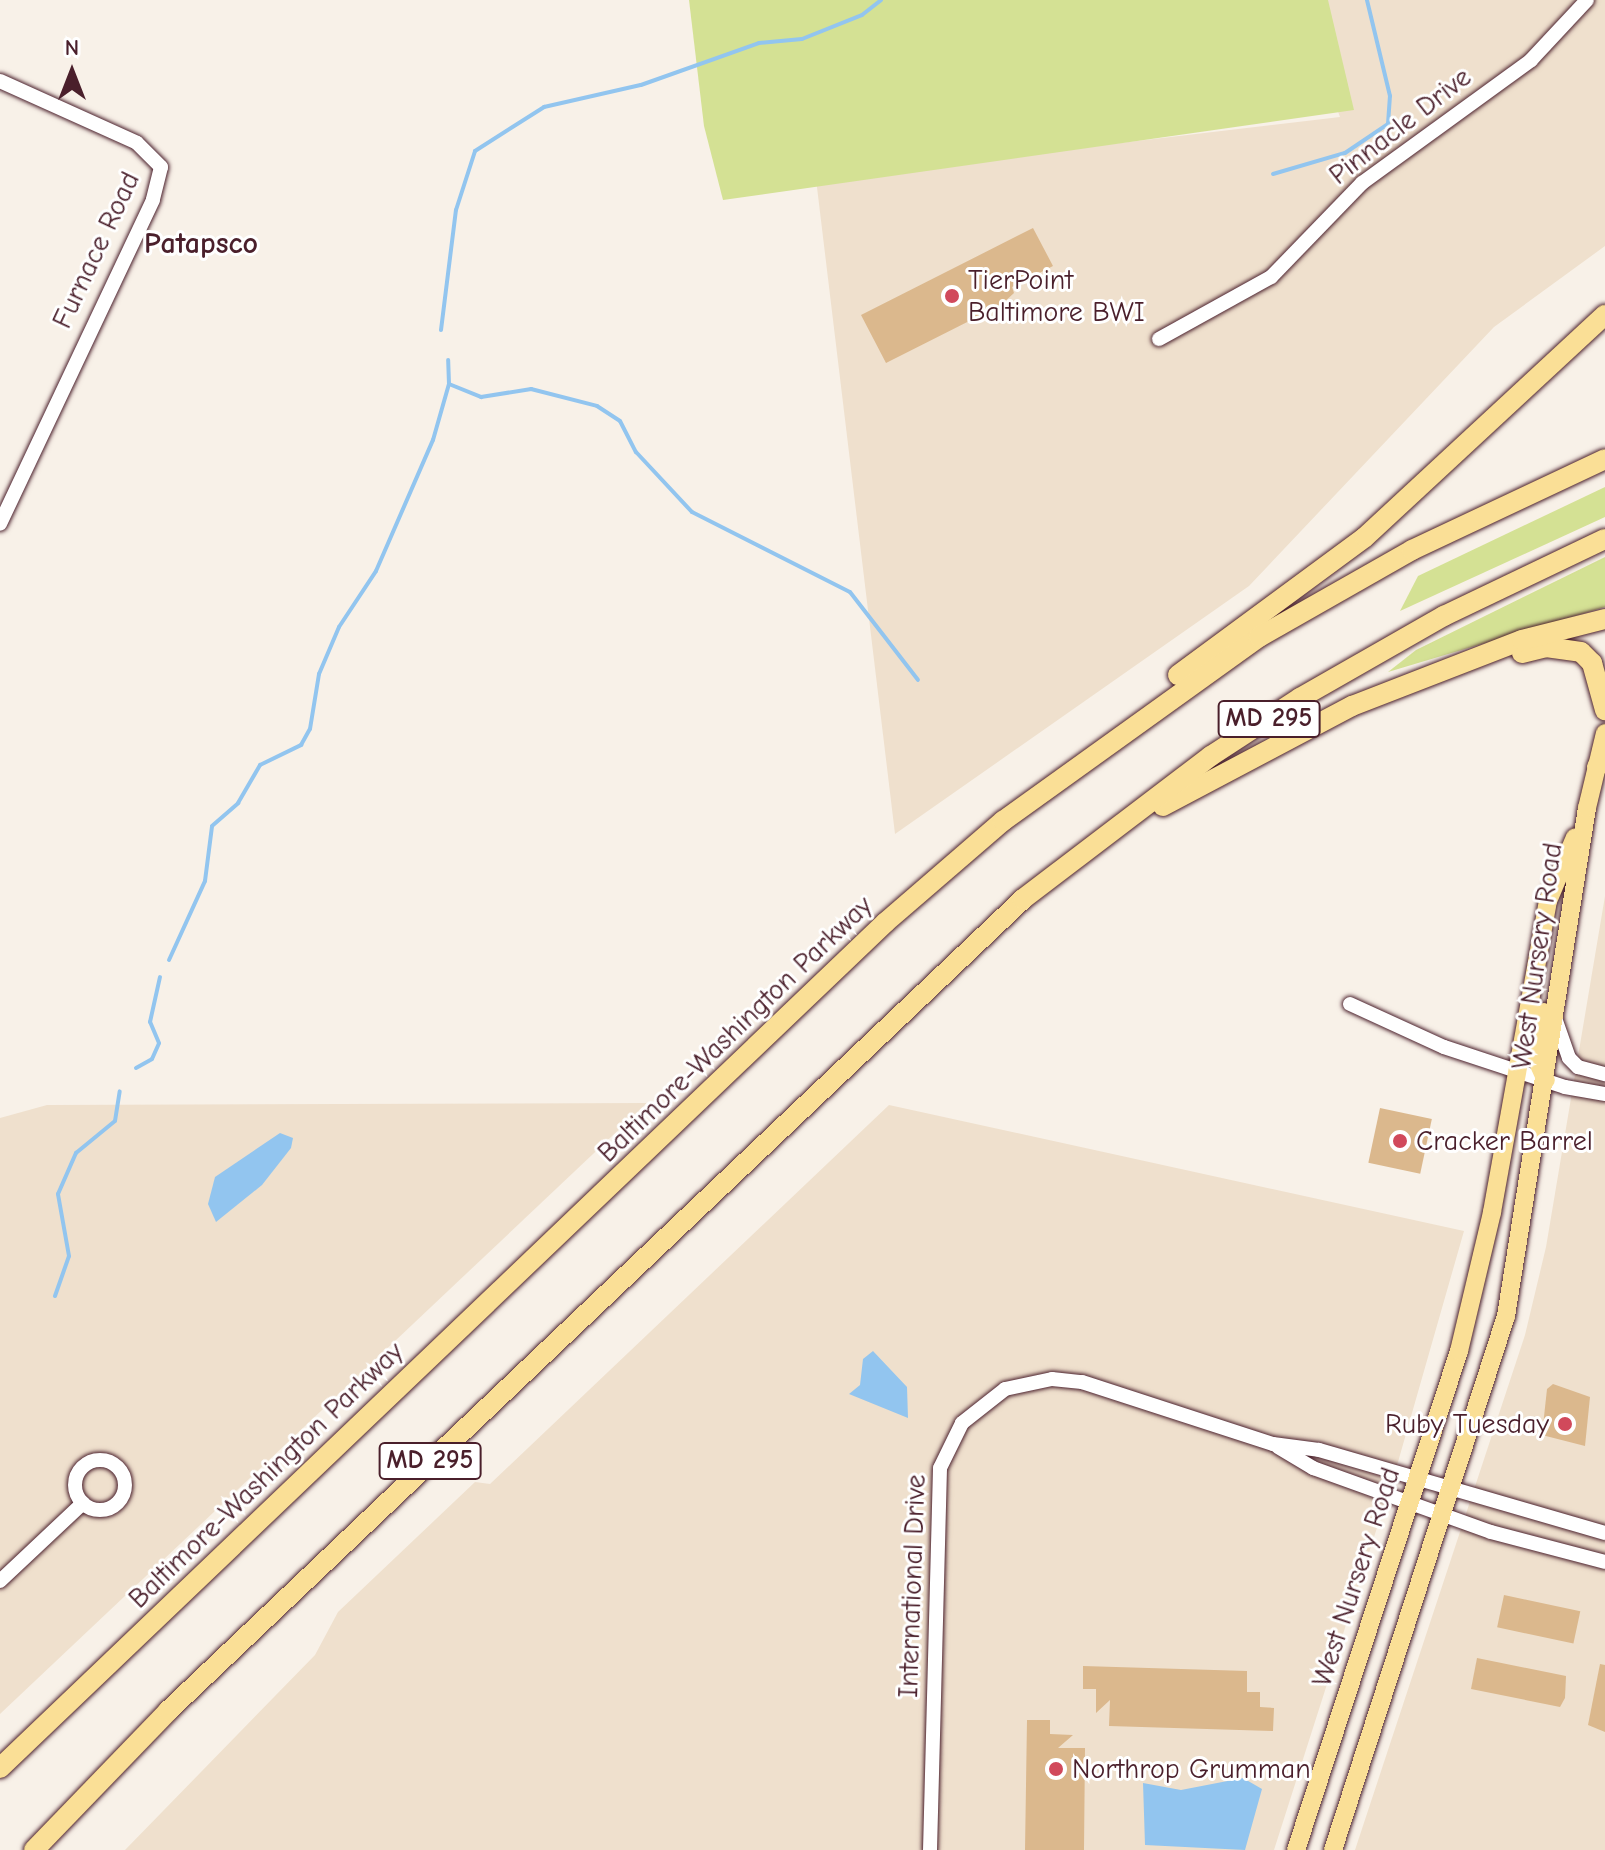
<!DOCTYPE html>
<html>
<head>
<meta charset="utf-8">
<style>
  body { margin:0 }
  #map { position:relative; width:1605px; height:1850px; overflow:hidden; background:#f8f1e8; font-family:"Comic Neue",sans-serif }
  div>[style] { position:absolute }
  .built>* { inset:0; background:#efe0cd }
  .green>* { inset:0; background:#d4e194 }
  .water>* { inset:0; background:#92c5ef }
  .stream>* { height:4px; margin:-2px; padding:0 2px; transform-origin:2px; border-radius:2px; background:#92c5ef }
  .building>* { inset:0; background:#dbb88d; transform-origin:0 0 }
  .roads { filter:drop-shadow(0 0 2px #4a1f2b) drop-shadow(0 0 2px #4a1f2b) }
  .minor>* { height:14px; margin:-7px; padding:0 7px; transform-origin:7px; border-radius:7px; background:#fff }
  .minor>.ring { margin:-7px; padding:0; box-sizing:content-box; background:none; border:14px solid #fff; border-radius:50% }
  .major>* { height:18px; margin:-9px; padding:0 9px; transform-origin:9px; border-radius:9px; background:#fadf96 }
  .highway>* { height:20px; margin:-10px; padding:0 10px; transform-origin:10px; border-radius:10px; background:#fadf96 }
  .dots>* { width:22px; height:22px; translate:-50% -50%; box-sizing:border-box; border:4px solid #fff; border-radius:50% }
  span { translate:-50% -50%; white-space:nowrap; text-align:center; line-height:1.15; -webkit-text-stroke:6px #fff; paint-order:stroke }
  .shield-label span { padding:2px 6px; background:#fff; border:2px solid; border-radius:6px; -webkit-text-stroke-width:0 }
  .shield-label { font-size:26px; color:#4a1f2b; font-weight:700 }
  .street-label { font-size:28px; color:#4a1f2b }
  .poi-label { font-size:28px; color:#4a1f2b }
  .left { translate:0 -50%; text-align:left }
  .right { translate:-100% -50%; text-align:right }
  .neighbourhood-label { font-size:30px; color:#4a1f2b; font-weight:700 }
  .north { position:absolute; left:32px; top:32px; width:80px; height:80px; -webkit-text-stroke:6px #fff; paint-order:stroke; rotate:0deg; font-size:22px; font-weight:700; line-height:32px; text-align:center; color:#4a1f2b }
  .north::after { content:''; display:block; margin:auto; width:28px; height:36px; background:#4a1f2b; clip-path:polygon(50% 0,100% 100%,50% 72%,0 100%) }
</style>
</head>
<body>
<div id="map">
  <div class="built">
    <div style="clip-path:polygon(1298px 0,1605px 0,1605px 246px,1494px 327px,1249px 586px,895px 834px,816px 179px,1340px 117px)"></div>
    <div style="clip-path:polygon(1605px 896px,1605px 1850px,1355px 1850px,1525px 1335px,1546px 1247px)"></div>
    <div style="clip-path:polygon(647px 1103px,0 1714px,0 1118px,47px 1105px)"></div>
    <div style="clip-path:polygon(889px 1105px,1464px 1231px,1398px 1462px,1274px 1850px,125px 1850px,315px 1655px,338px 1612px,475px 1482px,490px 1484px)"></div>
  </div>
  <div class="green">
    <div style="clip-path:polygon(689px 0,1328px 0,1354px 110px,723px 200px,704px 126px)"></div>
    <div style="clip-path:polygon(1605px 487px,1605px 517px,1400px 611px,1418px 576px)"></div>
    <div style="clip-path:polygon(1605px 557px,1605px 607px,1388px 672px,1416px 650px)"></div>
  </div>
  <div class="water">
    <div style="clip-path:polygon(280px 1133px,293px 1138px,291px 1148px,262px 1185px,216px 1222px,208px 1204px,215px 1177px)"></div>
    <div style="clip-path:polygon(873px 1351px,907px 1387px,908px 1418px,849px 1394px,860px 1385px,863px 1359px)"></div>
    <div style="clip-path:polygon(1243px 1778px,1262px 1789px,1245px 1850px,1145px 1845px,1143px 1783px,1181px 1790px)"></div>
  </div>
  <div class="stream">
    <div style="left:1273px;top:174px;width:75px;rotate:-16.3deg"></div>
    <div style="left:1345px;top:153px;width:52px;rotate:-34deg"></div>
    <div style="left:1388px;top:124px;width:28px;rotate:-86deg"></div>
    <div style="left:1390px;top:96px;width:99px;rotate:-103.5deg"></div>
    <div style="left:441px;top:330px;width:121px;rotate:-82.9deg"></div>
    <div style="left:456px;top:210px;width:62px;rotate:-72.1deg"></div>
    <div style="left:475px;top:151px;width:82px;rotate:-32.5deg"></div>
    <div style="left:544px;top:107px;width:99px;rotate:-12.8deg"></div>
    <div style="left:641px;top:85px;width:125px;rotate:-19.6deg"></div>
    <div style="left:759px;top:43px;width:43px;rotate:-5.3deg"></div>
    <div style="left:802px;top:39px;width:65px;rotate:-21.8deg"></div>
    <div style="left:862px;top:15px;width:24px;rotate:-38deg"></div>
    <div style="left:449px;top:384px;width:35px;rotate:22deg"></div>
    <div style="left:481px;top:397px;width:51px;rotate:-9.1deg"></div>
    <div style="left:531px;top:389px;width:68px;rotate:14.4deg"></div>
    <div style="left:597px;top:406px;width:27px;rotate:33deg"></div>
    <div style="left:620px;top:421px;width:35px;rotate:63deg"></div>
    <div style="left:636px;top:452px;width:82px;rotate:47deg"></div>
    <div style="left:692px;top:512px;width:177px;rotate:26.9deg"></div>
    <div style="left:850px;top:592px;width:111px;rotate:52.3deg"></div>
    <div style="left:169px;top:960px;width:87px;rotate:-65.5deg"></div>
    <div style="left:205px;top:881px;width:55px;rotate:-82.7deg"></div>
    <div style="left:212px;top:826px;width:35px;rotate:-41deg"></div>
    <div style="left:238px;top:803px;width:44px;rotate:-59.9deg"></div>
    <div style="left:260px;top:765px;width:46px;rotate:-26deg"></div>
    <div style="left:301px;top:745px;width:18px;rotate:-61deg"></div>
    <div style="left:310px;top:729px;width:56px;rotate:-80.7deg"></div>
    <div style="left:319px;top:674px;width:51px;rotate:-66.9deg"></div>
    <div style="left:339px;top:627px;width:67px;rotate:-56.5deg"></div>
    <div style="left:376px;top:571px;width:143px;rotate:-66.5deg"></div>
    <div style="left:433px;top:440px;width:58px;rotate:-74.1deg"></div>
    <div style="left:449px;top:384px;width:24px;rotate:-92deg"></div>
    <div style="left:136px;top:1068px;width:18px;rotate:-29deg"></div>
    <div style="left:152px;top:1059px;width:17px;rotate:-66deg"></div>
    <div style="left:159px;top:1043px;width:23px;rotate:-113deg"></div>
    <div style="left:150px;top:1022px;width:46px;rotate:-77.5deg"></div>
    <div style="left:55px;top:1296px;width:42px;rotate:-70.7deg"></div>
    <div style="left:69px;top:1256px;width:63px;rotate:-100.1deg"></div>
    <div style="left:58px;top:1194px;width:45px;rotate:-66.3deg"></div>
    <div style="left:76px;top:1153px;width:50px;rotate:-39.4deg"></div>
    <div style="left:115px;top:1121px;width:30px;rotate:-81deg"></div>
  </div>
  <div class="building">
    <div style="clip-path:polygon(1033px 228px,1053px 266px,1012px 287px,1014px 293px,1001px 305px,886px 363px,861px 315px)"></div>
    <div style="left:1380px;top:1108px;width:53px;height:56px;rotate:12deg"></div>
    <div style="clip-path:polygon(1553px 1384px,1590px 1397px,1585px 1446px,1542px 1435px,1547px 1389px)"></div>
    <div style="left:1504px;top:1595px;width:78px;height:33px;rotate:12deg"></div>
    <div style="clip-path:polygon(1477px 1658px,1566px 1676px,1565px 1698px,1560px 1707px,1471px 1689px)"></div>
    <div style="clip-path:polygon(1600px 1664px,1605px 1665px,1605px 1732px,1588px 1725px)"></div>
    <div style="clip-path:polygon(1083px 1666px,1247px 1671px,1247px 1692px,1260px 1692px,1260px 1707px,1274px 1708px,1273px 1731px,1109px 1726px,1110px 1700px,1096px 1713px,1096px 1689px,1083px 1689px)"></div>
    <div style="clip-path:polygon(1027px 1720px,1050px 1720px,1050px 1734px,1073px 1735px,1058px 1748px,1085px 1748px,1084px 1850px,1025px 1850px)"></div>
  </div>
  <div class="roads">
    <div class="minor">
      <div style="left:0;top:81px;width:150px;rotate:24.3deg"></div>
      <div style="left:137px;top:143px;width:34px;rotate:45deg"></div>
      <div style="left:161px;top:167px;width:34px;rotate:104deg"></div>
      <div style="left:153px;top:200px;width:358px;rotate:115.3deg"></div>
      <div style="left:1159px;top:339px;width:128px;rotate:-29deg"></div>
      <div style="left:1271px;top:277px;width:131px;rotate:-45.9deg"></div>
      <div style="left:1362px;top:183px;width:209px;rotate:-36deg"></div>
      <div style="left:1531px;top:60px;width:82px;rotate:-47deg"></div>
      <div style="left:1350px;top:1004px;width:103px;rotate:24.6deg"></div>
      <div style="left:1444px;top:1047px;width:127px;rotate:18.3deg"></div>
      <div style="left:1565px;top:1087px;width:41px;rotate:9.9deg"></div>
      <div style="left:1555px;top:1018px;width:42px;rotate:70.7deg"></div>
      <div style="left:1569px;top:1058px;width:13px;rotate:45deg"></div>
      <div style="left:1578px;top:1067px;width:28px;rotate:15deg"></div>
      <div style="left:1278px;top:1447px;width:41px;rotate:31deg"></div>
      <div style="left:1313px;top:1468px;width:189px;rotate:19.8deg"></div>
      <div style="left:1491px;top:1532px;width:118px;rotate:14.7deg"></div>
      <div class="ring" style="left:75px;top:1460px;width:36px;height:36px"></div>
      <div style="left:0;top:1581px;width:114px;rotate:-43.2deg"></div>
      <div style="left:930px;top:1850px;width:382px;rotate:-88.5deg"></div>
      <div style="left:940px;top:1468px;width:50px;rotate:-63.9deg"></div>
      <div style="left:962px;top:1423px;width:55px;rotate:-38.3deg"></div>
      <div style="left:1005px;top:1389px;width:48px;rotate:-12deg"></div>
      <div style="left:1052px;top:1379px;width:30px;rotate:6deg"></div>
      <div style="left:1082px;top:1382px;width:201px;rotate:18deg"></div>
      <div style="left:1273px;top:1444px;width:46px;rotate:7.4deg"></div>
      <div style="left:1319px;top:1450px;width:298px;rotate:16.2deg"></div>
    </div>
    <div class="major">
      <div style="left:1544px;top:1012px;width:47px;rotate:99.9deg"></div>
      <div style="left:1536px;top:1058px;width:24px;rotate:66deg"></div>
      <div style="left:1296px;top:1850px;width:525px;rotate:-71.91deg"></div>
      <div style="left:1459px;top:1351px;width:143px;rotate:-76.6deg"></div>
      <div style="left:1492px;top:1212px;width:316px;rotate:-79.8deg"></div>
      <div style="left:1548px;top:901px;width:69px;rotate:-67.1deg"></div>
      <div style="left:1333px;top:1850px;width:561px;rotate:-72.05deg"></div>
      <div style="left:1506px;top:1316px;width:514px;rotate:-80.94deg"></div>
      <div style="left:1587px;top:808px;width:77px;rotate:-76.5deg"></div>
    </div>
    <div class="highway">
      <div style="left:1522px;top:653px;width:25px;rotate:-14deg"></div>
      <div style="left:1546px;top:647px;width:35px;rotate:8deg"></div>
      <div style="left:1581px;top:652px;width:16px;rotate:45deg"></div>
      <div style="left:1592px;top:663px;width:49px;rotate:74.5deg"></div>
      <div style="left:1178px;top:675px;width:232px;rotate:-36.4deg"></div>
      <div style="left:1365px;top:537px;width:327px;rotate:-42.8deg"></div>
      <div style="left:1597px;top:767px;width:16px;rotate:-60deg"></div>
      <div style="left:1163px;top:806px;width:214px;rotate:-27.9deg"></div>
      <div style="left:1352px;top:706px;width:182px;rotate:-21.2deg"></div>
      <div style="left:1522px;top:640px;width:86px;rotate:-14.2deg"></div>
      <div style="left:0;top:1768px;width:1225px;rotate:-43.68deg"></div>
      <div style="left:886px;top:922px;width:155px;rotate:-40.8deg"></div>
      <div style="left:1003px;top:821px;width:315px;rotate:-35.7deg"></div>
      <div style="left:1259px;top:637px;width:176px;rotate:-29.6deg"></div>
      <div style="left:1412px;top:550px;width:213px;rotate:-25.2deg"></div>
      <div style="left:34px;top:1850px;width:193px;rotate:-46deg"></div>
      <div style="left:168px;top:1711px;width:1179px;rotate:-43.52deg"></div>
      <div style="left:1023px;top:899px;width:236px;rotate:-37.3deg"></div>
      <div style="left:1211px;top:756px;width:106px;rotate:-33.1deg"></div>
      <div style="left:1300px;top:698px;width:166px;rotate:-29.7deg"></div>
      <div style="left:1444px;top:616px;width:178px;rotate:-25.6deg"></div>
    </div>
  </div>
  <div class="dots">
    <div style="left:952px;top:296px;background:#d1495b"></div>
    <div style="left:1400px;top:1141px;background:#d1495b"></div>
    <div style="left:1565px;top:1424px;background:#d1495b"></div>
    <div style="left:1056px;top:1769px;background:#d1495b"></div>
  </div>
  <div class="shield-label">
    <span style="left:1269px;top:719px">MD 295</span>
    <span style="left:430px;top:1461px">MD 295</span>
  </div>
  <div class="street-label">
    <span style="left:1400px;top:126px;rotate:-38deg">Pinnacle Drive</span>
    <span style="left:96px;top:250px;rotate:-65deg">Furnace Road</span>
    <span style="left:1537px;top:956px;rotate:-82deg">West Nursery Road</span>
    <span style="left:735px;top:1029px;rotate:-44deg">Baltimore-Washington Parkway</span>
    <span style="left:266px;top:1475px;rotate:-44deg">Baltimore-Washington Parkway</span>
    <span style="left:1356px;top:1577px;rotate:-72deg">West Nursery Road</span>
    <span style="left:912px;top:1586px;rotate:-88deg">International Drive</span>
  </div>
  <div class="poi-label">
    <span class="left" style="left:968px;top:296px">TierPoint<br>Baltimore BWI</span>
    <span class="left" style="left:1416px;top:1141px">Cracker Barrel</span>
    <span class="right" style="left:1549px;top:1424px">Ruby Tuesday</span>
    <span class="left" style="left:1072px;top:1769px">Northrop Grumman</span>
  </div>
  <div class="neighbourhood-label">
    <span style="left:201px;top:244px">Patapsco</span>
  </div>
  <div class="north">N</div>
</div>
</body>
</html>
